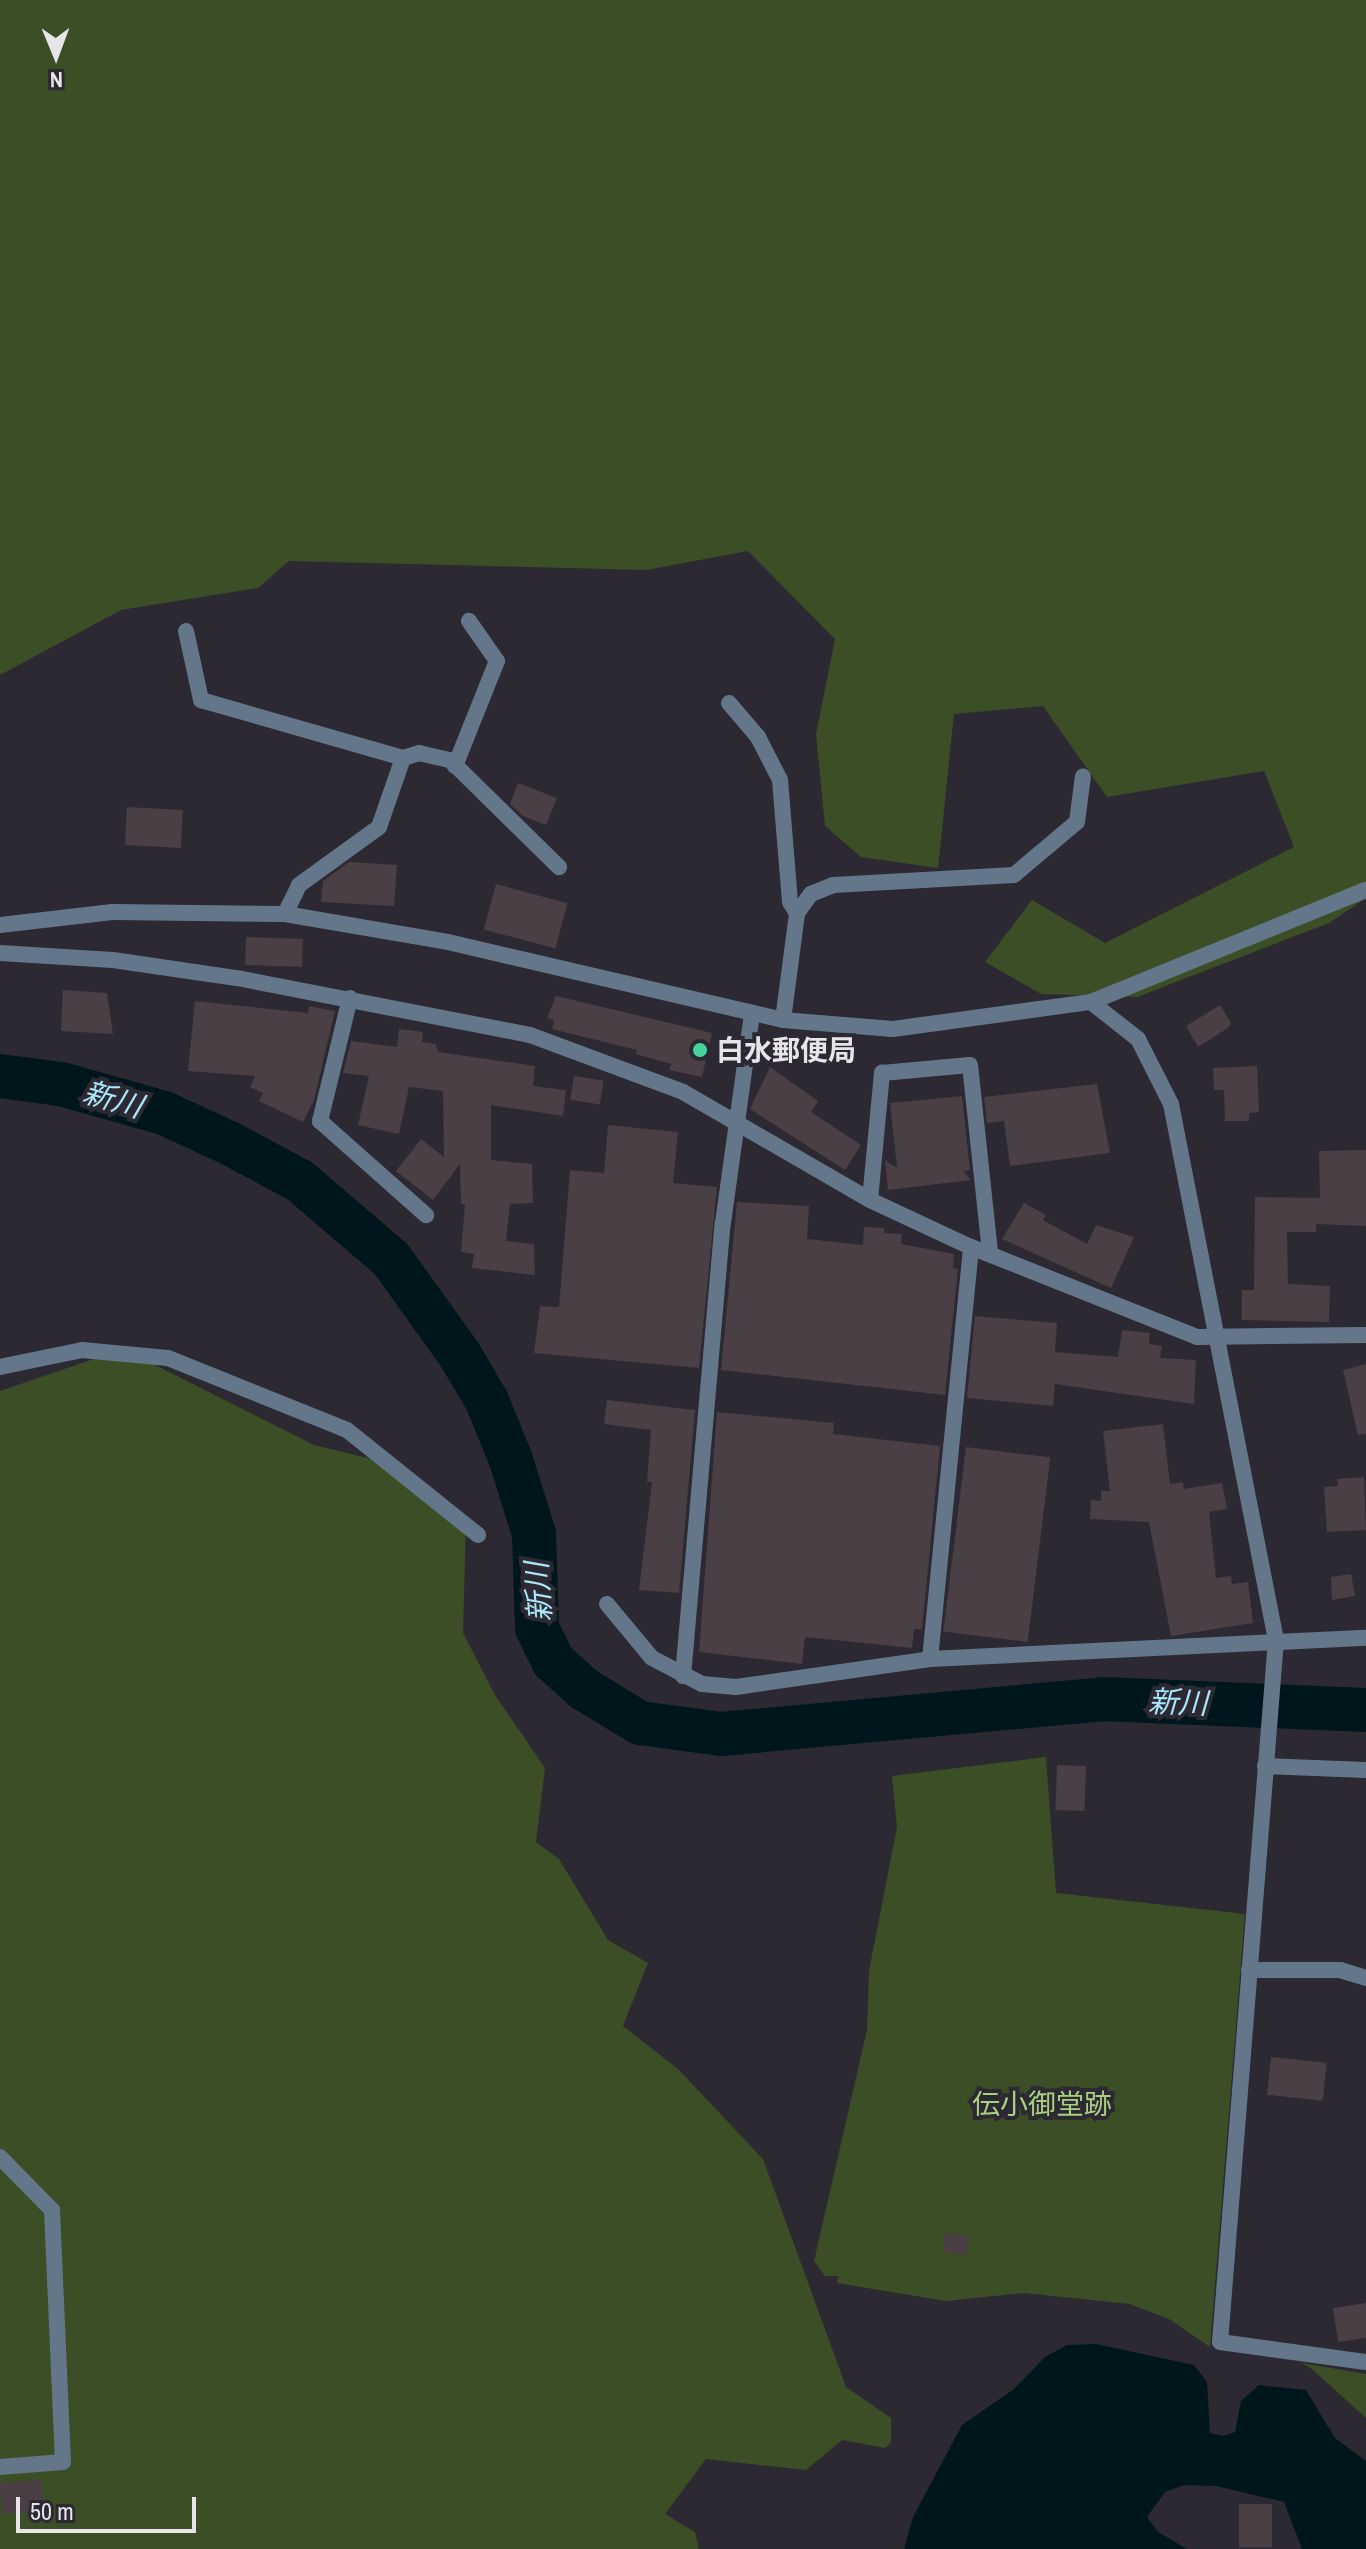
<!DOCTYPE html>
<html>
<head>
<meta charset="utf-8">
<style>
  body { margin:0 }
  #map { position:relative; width:1366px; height:2549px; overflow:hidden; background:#2d2932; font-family:"Archivo Narrow","Noto Sans JP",sans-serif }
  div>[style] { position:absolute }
  .green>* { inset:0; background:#3b4e26 }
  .water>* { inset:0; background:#00161d }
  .river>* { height:44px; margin:-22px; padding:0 22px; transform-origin:22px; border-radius:22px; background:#00161d }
  .building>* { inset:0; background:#493f44; transform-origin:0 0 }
  .minor>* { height:16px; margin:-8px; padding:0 8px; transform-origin:8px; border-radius:8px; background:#64778a }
  .tertiary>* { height:16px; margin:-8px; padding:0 8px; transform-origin:8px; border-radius:8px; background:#64778a }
  .dots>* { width:22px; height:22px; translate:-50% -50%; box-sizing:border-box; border:4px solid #2d2932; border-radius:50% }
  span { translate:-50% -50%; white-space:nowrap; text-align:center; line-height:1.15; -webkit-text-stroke:8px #2d2932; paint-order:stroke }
  .poi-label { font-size:28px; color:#e7e4ea; font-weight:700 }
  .left { translate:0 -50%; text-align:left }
  .park-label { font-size:28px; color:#a9d081 }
  .water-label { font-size:30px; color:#a8e6f9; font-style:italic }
  .north { position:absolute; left:16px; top:16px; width:80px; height:80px; -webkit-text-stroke:6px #2d2932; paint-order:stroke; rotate:179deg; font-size:22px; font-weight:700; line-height:32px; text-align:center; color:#e7e4ea }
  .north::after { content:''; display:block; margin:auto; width:28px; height:36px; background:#e7e4ea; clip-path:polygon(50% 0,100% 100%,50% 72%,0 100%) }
  .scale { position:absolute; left:16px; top:2497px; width:180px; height:36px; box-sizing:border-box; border:4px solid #e7e4ea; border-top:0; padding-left:10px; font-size:24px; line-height:28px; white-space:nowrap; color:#e7e4ea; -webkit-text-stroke:6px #2d2932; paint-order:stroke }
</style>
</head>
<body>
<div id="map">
  <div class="green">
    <div style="clip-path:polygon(0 0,1366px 0,1366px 898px,1329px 923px,1137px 997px,1041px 994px,985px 962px,1032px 900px,1105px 943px,1294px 847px,1264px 771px,1107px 797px,1043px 706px,954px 714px,938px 868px,861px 857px,825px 826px,816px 734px,835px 639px,748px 551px,646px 570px,289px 561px,258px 588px,121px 610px,0 675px)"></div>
    <div style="clip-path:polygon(123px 1349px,314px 1445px,396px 1465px,466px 1521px,463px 1633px,495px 1695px,545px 1768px,536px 1842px,559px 1859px,608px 1940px,648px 1963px,623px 2026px,678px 2069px,763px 2159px,846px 2387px,891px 2418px,891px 2443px,885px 2448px,842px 2440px,806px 2470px,706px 2459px,665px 2514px,695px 2532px,699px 2549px,0 2549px,0 1391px)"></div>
    <div style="clip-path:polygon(1046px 1757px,1056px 1893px,1245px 1914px,1210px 2347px,1169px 2319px,1130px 2304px,1024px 2293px,946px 2301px,837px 2283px,838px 2276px,825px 2276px,814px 2261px,867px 2030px,869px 1971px,897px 1827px,892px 1776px)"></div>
    <div style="clip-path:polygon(1302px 2363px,1366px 2374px,1366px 2418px,1313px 2370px)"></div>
  </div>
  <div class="water">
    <div style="clip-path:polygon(1096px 2344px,1194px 2365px,1207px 2382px,1210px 2433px,1223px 2436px,1235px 2432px,1241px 2401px,1259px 2385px,1306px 2390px,1335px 2438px,1366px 2461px,1366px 2549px,1302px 2549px,1284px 2502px,1216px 2486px,1184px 2485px,1165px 2492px,1147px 2517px,1158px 2532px,1187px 2549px,904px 2549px,913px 2517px,962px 2425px,1014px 2389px,1045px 2357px,1067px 2345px)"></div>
  </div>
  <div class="river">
    <div style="left:0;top:1076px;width:62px;rotate:7.5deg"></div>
    <div style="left:61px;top:1084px;width:107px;rotate:15.7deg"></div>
    <div style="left:164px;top:1113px;width:74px;rotate:24.8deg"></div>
    <div style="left:231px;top:1144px;width:78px;rotate:28.2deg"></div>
    <div style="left:300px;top:1181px;width:120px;rotate:40.6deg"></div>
    <div style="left:391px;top:1259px;width:118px;rotate:54.3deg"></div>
    <div style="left:460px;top:1355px;width:53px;rotate:59.6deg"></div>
    <div style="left:487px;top:1401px;width:64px;rotate:67.9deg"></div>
    <div style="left:511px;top:1460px;width:77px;rotate:72.7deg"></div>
    <div style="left:534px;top:1534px;width:94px;rotate:88.2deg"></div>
    <div style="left:537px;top:1628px;width:37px;rotate:64deg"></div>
    <div style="left:553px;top:1661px;width:42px;rotate:42.1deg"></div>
    <div style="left:584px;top:1689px;width:66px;rotate:31.3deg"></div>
    <div style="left:640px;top:1723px;width:82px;rotate:7.7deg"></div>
    <div style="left:721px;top:1734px;width:383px;rotate:-5.2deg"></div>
    <div style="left:1102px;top:1699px;width:264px;rotate:2.4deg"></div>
  </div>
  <div class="building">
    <div style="clip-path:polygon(518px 783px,557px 798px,546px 825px,523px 816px,510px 804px)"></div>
    <div style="left:127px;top:807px;width:56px;height:38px;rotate:3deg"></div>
    <div style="clip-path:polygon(349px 862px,397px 865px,394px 906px,321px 902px,323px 881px)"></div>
    <div style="left:496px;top:884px;width:74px;height:47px;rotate:15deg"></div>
    <div style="left:246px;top:937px;width:57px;height:28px;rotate:2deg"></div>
    <div style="clip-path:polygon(63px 990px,107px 993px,113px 1034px,61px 1031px)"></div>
    <div style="clip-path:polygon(556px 996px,712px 1033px,702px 1077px,669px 1070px,671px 1064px,636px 1054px,637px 1050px,552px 1029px,554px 1020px,547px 1018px)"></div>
    <div style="clip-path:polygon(195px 1001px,308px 1013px,309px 1006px,335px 1011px,314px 1100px,303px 1122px,259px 1101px,263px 1093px,250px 1087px,255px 1076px,188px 1071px)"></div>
    <div style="clip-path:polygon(1220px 1005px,1231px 1023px,1228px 1028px,1198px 1047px,1186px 1026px)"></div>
    <div style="clip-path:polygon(399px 1029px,423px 1032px,422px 1042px,436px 1044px,438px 1052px,535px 1066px,533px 1086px,566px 1090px,563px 1116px,491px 1105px,491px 1160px,532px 1164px,533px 1203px,510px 1204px,506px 1241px,534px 1244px,535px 1275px,472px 1268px,474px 1254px,461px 1252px,465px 1204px,461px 1204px,460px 1164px,433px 1200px,396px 1171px,421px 1139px,444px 1157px,443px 1091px,409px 1087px,399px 1134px,358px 1125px,369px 1076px,343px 1073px,351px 1041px,397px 1047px)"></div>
    <div style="clip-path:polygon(1257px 1066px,1259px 1112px,1249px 1113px,1249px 1121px,1225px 1121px,1224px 1090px,1214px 1090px,1213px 1068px)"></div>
    <div style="clip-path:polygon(770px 1067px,818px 1101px,811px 1112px,861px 1145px,845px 1170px,750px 1109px)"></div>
    <div style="left:574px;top:1076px;width:30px;height:24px;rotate:9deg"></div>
    <div style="clip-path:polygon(1097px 1084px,1110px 1153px,1010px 1166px,1004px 1121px,987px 1123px,984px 1097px)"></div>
    <div style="clip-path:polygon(962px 1096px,970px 1170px,963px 1171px,971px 1180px,888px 1190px,885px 1160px,897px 1168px,890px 1103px)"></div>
    <div style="clip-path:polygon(608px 1125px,678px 1132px,673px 1183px,717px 1187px,699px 1368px,534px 1353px,540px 1306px,559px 1307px,570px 1170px,604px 1173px)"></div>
    <div style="clip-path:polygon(1366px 1150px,1366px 1226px,1316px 1224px,1316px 1232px,1287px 1232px,1288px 1284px,1330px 1286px,1329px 1322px,1242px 1320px,1242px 1290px,1254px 1290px,1255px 1197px,1320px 1198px,1319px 1151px)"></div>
    <div style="clip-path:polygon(737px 1202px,809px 1206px,807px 1239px,863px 1245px,864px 1227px,884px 1228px,884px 1233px,902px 1234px,901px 1244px,954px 1254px,953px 1268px,958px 1269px,945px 1395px,721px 1370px)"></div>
    <div style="clip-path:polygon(1024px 1203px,1046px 1215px,1043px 1220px,1087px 1244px,1096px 1225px,1134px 1237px,1111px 1288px,1002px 1239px)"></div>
    <div style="clip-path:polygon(975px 1316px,1057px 1323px,1055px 1352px,1118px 1357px,1122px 1330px,1150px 1333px,1149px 1344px,1162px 1346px,1160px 1358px,1196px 1360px,1194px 1404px,1055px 1384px,1053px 1406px,967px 1398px)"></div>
    <div style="clip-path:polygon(1366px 1364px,1366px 1434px,1358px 1435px,1343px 1370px)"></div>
    <div style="clip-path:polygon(607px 1400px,695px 1410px,679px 1593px,639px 1590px,652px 1482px,647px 1482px,651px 1430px,604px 1424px)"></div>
    <div style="clip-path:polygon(717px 1412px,834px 1423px,833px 1434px,940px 1446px,922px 1629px,914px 1629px,912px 1648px,805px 1637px,802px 1664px,699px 1652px)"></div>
    <div style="clip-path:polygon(1163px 1424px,1170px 1484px,1183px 1482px,1184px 1489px,1222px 1483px,1227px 1509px,1209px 1512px,1216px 1578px,1231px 1576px,1232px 1584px,1248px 1582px,1253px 1623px,1171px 1636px,1149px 1522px,1090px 1519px,1091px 1500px,1101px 1501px,1101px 1491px,1110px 1491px,1103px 1431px)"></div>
    <div style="left:966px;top:1447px;width:85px;height:186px;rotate:7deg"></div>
    <div style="clip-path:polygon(1364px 1477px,1366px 1530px,1327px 1532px,1324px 1487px,1338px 1486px,1337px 1479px)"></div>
    <div style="clip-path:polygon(1351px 1574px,1355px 1596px,1332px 1600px,1331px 1577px)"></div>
    <div style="left:1057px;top:1765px;width:29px;height:45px;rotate:2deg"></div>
    <div style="left:1271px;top:2057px;width:56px;height:38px;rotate:6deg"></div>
    <div style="left:945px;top:2233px;width:24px;height:19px;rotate:7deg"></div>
    <div style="clip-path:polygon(1366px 2303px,1366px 2338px,1338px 2342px,1333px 2308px)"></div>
    <div style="left:42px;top:2480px;width:31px;height:42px;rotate:86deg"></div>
    <div style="left:1239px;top:2504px;width:33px;height:43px"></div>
  </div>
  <div class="minor">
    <div style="left:186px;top:631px;width:71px;rotate:77.7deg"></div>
    <div style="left:201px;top:700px;width:210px;rotate:16deg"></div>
    <div style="left:729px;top:703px;width:45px;rotate:49.5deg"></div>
    <div style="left:758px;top:737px;width:48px;rotate:62.9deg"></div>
    <div style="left:780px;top:780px;width:122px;rotate:85.3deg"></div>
    <div style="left:790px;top:902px;width:13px;rotate:58deg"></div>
    <div style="left:455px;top:766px;width:113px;rotate:-68.2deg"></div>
    <div style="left:497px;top:661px;width:49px;rotate:-125deg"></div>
    <div style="left:285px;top:914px;width:32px;rotate:-64deg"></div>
    <div style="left:299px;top:885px;width:99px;rotate:-35.9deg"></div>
    <div style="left:379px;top:827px;width:73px;rotate:-70.8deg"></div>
    <div style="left:403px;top:758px;width:17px;rotate:-17deg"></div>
    <div style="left:419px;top:753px;width:32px;rotate:13deg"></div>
    <div style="left:450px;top:760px;width:153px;rotate:44.5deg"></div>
    <div style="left:0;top:953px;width:113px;rotate:3.5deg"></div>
    <div style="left:113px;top:960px;width:125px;rotate:8.3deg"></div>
    <div style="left:237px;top:978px;width:298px;rotate:11deg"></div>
    <div style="left:530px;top:1035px;width:163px;rotate:20.4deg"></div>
    <div style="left:683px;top:1092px;width:216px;rotate:30deg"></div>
    <div style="left:870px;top:1200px;width:111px;rotate:25deg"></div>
    <div style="left:971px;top:1247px;width:243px;rotate:21.7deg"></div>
    <div style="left:1197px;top:1337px;width:169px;rotate:-0.7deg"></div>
    <div style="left:350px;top:998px;width:127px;rotate:103.7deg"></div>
    <div style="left:320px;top:1121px;width:142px;rotate:41.6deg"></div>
    <div style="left:1091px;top:1002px;width:60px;rotate:38.2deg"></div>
    <div style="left:1138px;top:1039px;width:73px;rotate:63.1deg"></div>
    <div style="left:1171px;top:1104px;width:546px;rotate:78.92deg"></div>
    <div style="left:1276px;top:1640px;width:704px;rotate:94.56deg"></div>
    <div style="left:1220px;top:2342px;width:147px;rotate:7.8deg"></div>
    <div style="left:783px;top:1020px;width:108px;rotate:-82.5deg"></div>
    <div style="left:797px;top:913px;width:24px;rotate:-54deg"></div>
    <div style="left:811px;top:894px;width:24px;rotate:-22deg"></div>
    <div style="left:833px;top:885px;width:181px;rotate:-3.2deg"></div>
    <div style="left:1014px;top:875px;width:82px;rotate:-40.1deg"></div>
    <div style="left:1077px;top:822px;width:46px;rotate:-82.6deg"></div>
    <div style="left:870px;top:1200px;width:128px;rotate:-84.6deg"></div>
    <div style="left:882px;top:1073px;width:88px;rotate:-5.2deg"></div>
    <div style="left:970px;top:1065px;width:189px;rotate:83.9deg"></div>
    <div style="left:0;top:1367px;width:84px;rotate:-11.7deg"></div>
    <div style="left:82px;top:1350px;width:86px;rotate:5.3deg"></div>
    <div style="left:168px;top:1358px;width:193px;rotate:21.9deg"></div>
    <div style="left:347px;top:1430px;width:168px;rotate:38.7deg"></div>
    <div style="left:607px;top:1604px;width:70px;rotate:50.2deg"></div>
    <div style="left:652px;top:1658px;width:56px;rotate:27.5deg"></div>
    <div style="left:702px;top:1684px;width:34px;rotate:5deg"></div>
    <div style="left:736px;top:1687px;width:196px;rotate:-8.2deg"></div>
    <div style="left:930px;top:1659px;width:437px;rotate:-2.8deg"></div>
    <div style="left:930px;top:1659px;width:414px;rotate:-84.3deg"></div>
    <div style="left:683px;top:1676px;width:455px;rotate:-85deg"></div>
    <div style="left:723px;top:1223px;width:212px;rotate:-82.1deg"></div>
    <div style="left:1265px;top:1766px;width:101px;rotate:2.3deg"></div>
    <div style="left:1249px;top:1970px;width:91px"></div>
    <div style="left:1340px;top:1970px;width:27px;rotate:17deg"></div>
    <div style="left:0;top:2157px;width:74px;rotate:45.5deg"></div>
    <div style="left:52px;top:2210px;width:252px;rotate:87.5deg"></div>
    <div style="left:63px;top:2462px;width:63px;rotate:175.5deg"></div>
  </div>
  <div class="tertiary">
    <div style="left:0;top:925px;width:113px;rotate:-6.6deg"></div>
    <div style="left:112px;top:912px;width:173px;rotate:0.7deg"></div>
    <div style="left:285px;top:914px;width:165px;rotate:9.7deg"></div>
    <div style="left:448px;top:942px;width:344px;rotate:13.1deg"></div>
    <div style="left:783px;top:1020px;width:110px;rotate:4.7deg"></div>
    <div style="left:893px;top:1029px;width:200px;rotate:-7.8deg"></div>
    <div style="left:1091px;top:1002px;width:297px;rotate:-22.2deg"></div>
  </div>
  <div class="dots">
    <div style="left:700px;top:1050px;background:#46d49e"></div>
  </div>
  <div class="poi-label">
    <span class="left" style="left:716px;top:1050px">白水郵便局</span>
  </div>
  <div class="park-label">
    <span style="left:1042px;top:2104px">伝小御堂跡</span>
  </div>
  <div class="water-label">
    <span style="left:113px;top:1099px;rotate:16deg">新川</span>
    <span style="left:538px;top:1592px;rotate:-94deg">新川</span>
    <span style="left:1178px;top:1702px;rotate:2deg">新川</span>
  </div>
  <div class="north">N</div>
  <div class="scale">50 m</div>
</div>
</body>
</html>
